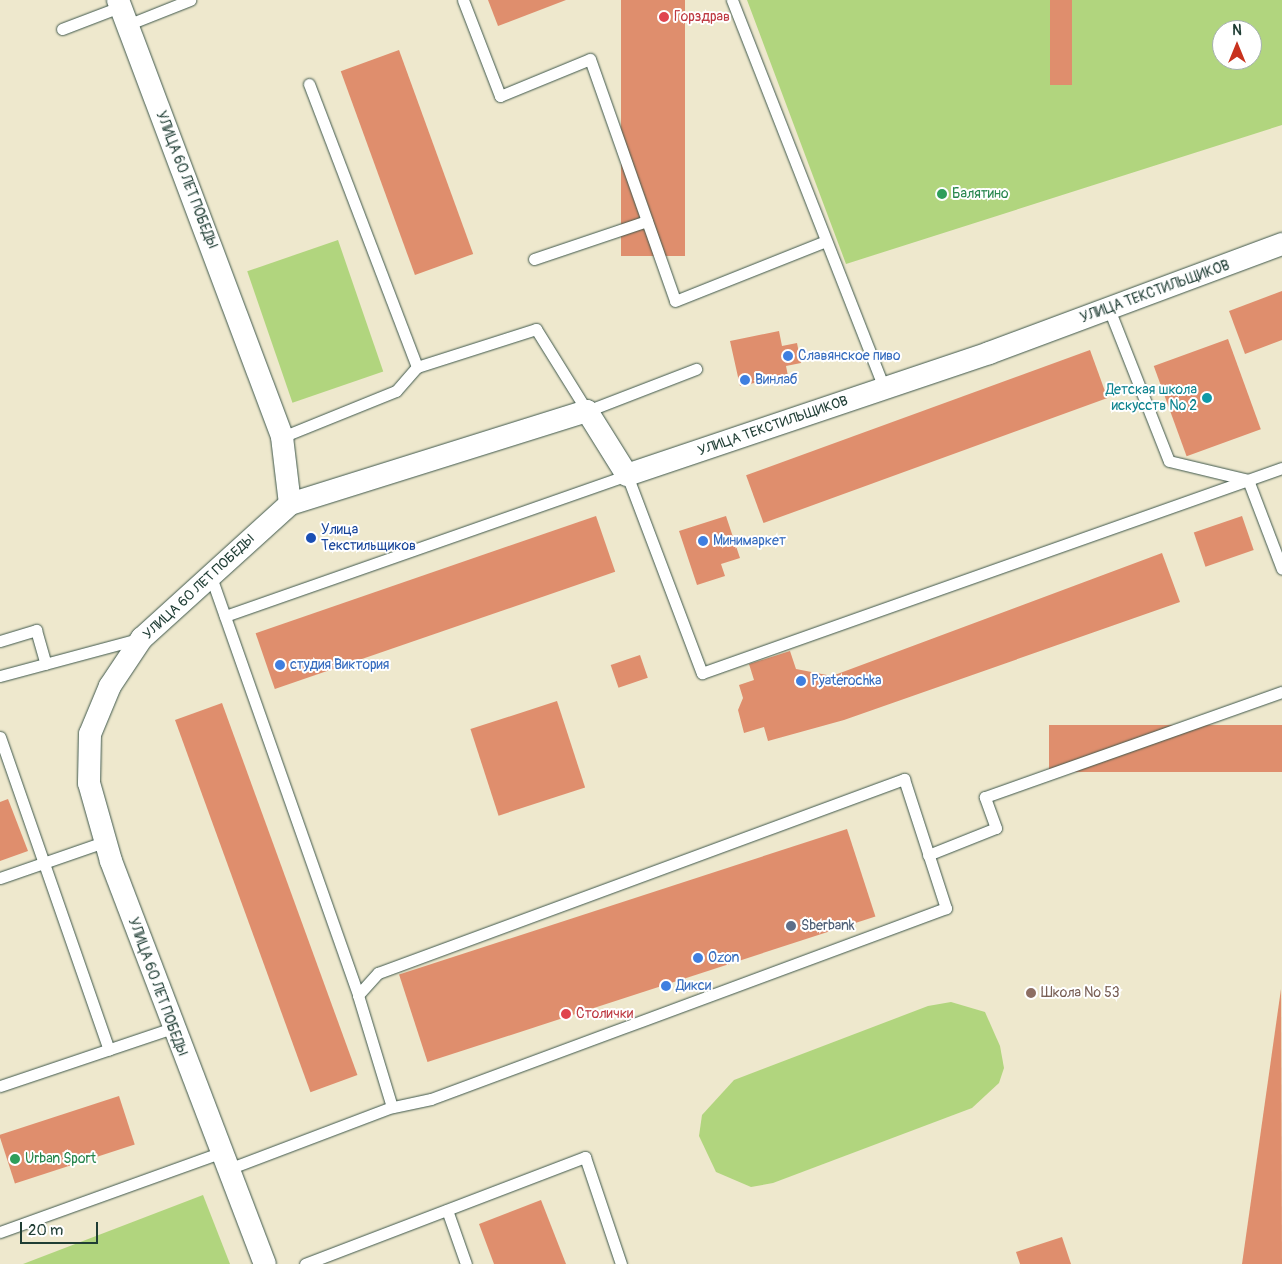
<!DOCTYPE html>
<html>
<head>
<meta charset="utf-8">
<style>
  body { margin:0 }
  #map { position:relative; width:1282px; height:1264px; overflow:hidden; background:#eee8cd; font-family:Pangolin,sans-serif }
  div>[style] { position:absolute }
  .green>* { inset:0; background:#b1d57e; transform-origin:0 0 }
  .building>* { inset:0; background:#df8e6d; transform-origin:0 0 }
  .roads { filter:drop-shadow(0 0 1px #3e574b) drop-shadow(0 0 1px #3e574b) }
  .service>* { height:11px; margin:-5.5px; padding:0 5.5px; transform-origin:5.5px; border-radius:5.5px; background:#fff }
  .minor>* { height:22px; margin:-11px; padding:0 11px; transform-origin:11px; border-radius:11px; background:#fff }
  .dots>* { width:14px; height:14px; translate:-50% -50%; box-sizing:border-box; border:2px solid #fff; border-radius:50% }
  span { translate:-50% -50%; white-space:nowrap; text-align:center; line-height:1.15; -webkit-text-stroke:4px #fff; paint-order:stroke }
  .health-label { font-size:14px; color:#be3a42 }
  .left { translate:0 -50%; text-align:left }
  .street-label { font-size:14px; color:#1f3d34 }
  .leisure-label { font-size:14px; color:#27864d }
  .shop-label { font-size:14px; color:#366cbe }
  .culture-label { font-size:14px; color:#0d838f }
  .right { translate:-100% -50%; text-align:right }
  .transit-label { font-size:14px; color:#164399 }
  .service-label { font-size:14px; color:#4e5e75 }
  .education-label { font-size:14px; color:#785e54 }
  .north { position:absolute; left:1212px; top:20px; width:50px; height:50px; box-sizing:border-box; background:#fff; border:1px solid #a5b1ae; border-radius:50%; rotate:0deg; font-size:14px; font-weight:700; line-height:20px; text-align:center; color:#1f3d34 }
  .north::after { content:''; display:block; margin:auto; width:18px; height:22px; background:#c8321e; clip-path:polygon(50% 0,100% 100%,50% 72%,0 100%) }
  .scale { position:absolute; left:20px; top:1222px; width:78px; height:22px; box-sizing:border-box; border:2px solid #1f3d34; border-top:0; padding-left:6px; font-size:15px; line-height:18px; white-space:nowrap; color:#1f3d34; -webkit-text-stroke:4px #fff; paint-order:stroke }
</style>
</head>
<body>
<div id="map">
  <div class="green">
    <div style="clip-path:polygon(evenodd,747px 0,1282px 0,1282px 125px,846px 264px,747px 0,1222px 30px,1252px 30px,1252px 60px,1222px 60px,1222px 30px)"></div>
    <div style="left:338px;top:240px;width:139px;height:96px;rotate:71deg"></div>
    <div style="clip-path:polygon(951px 1002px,985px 1012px,1000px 1046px,1004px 1068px,999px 1083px,972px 1108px,773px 1183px,751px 1187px,716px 1172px,699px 1136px,702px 1115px,734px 1080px,928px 1006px)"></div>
    <div style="clip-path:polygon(203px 1195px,230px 1264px,23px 1264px)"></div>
  </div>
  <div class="building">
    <div style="clip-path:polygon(488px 0,566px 0,498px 26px)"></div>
    <div style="left:621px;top:0;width:64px;height:256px"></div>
    <div style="left:1050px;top:0;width:22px;height:85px"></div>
    <div style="left:399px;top:50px;width:217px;height:62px;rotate:70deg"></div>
    <div style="clip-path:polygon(1282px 291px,1282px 340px,1245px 354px,1229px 311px)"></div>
    <div style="clip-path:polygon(779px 331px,782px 346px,797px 343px,801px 363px,786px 366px,788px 376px,740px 386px,730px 341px)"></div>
    <div style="left:1228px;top:339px;width:96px;height:79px;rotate:70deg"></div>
    <div style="left:1090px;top:350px;width:51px;height:366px;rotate:70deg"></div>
    <div style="left:596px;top:516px;width:59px;height:360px;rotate:71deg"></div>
    <div style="clip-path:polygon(726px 516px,740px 558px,721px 564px,725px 576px,697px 585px,679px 531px)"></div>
    <div style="left:1242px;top:516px;width:36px;height:51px;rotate:71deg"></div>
    <div style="clip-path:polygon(1162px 553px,1180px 602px,844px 720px,768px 741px,764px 727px,744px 733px,738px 710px,743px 698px,739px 685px,754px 680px,749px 664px,790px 651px,796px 669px,832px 676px)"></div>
    <div style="left:640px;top:655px;width:24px;height:31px;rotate:71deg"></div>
    <div style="left:557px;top:701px;width:91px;height:91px;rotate:72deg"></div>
    <div style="left:222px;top:703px;width:396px;height:50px;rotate:70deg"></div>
    <div style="left:1282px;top:725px;width:47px;height:233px;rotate:90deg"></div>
    <div style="clip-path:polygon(8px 799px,28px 851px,0 861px,0 802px)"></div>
    <div style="left:847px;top:829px;width:92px;height:471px;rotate:72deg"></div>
    <div style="clip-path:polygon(1281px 989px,1282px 1264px,1242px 1264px)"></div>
    <div style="left:119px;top:1096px;width:51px;height:126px;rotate:72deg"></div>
    <div style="clip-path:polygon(541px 1200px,566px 1264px,494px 1264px,479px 1224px)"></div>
    <div style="clip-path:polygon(1062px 1237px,1071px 1264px,1020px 1264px,1016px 1252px)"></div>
  </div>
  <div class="roads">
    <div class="service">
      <div style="left:463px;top:0;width:103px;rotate:68.9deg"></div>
      <div style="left:500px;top:96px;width:97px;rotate:-22.3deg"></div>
      <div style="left:590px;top:59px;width:256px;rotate:70.6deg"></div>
      <div style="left:675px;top:301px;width:162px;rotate:-21.7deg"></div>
      <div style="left:732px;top:0;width:417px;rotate:68.6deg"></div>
      <div style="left:127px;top:25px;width:68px;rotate:-21.6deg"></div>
      <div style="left:62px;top:29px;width:62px;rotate:-20.8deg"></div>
      <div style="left:309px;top:84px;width:303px;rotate:69.1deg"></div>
      <div style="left:534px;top:259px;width:119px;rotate:-18.6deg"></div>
      <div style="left:1109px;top:309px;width:163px;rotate:68.5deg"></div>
      <div style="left:1169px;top:461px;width:81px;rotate:13.5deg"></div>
      <div style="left:1248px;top:480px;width:95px;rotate:69.1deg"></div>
      <div style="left:282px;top:437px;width:123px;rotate:-22deg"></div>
      <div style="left:396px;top:391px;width:32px;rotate:-49deg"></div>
      <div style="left:417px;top:367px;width:125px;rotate:-17.7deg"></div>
      <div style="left:536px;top:329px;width:97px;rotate:58.1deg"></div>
      <div style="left:587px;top:411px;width:117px;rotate:-21.1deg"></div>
      <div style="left:210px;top:574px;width:446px;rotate:70.6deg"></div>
      <div style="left:225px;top:616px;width:426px;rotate:-19.3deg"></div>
      <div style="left:627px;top:475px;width:212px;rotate:69.3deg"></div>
      <div style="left:702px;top:673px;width:615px;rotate:-19.47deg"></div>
      <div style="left:0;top:641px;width:38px;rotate:-17deg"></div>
      <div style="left:36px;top:630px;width:35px;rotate:74deg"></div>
      <div style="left:0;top:676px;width:143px;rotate:-15deg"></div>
      <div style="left:0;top:737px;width:331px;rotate:70.8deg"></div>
      <div style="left:928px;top:855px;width:73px;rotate:-21.7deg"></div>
      <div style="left:996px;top:828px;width:33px;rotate:-110deg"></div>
      <div style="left:985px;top:797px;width:315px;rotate:-19.5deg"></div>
      <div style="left:0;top:878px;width:110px;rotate:-19.1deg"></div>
      <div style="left:0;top:1086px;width:182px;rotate:-18.6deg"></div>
      <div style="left:226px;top:1170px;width:178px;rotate:-20.8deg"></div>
      <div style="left:392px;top:1107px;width:117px;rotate:-106.9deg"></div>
      <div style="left:358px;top:995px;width:30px;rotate:-48deg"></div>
      <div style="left:378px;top:973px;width:561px;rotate:-20.25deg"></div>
      <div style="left:904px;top:779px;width:136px;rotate:72deg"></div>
      <div style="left:946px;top:908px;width:549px;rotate:159.65deg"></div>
      <div style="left:431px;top:1099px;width:40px;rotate:168deg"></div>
      <div style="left:447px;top:1210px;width:57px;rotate:70.6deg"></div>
      <div style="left:0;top:1232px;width:233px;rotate:-19.8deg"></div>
      <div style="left:305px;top:1264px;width:300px;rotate:-20.9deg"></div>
      <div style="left:585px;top:1157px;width:113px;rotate:71.4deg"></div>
    </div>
    <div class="minor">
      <div style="left:118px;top:0;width:467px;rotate:69.4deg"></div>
      <div style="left:282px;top:437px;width:67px;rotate:83.2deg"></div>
      <div style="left:290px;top:504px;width:200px;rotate:137.8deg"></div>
      <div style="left:142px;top:638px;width:58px;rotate:123.7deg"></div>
      <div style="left:110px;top:686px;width:52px;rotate:112.6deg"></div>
      <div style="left:90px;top:734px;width:49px;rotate:91.2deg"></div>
      <div style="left:89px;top:783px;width:81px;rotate:74.2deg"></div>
      <div style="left:111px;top:861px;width:431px;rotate:69.1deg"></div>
      <div style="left:290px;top:504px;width:311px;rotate:-17.4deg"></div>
      <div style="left:587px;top:411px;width:75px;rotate:58deg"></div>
      <div style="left:627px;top:475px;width:382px;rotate:-18.6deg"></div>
      <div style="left:989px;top:353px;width:313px;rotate:-20.4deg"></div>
    </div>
  </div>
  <div class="dots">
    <div style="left:664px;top:17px;background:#e0444e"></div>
    <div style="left:942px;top:194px;background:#2e9e5b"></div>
    <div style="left:788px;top:356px;background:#3f7fe0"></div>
    <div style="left:745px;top:380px;background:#3f7fe0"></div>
    <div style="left:1207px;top:398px;background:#0f9aa8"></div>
    <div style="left:311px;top:538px;background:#1a4fb4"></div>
    <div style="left:703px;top:541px;background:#3f7fe0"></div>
    <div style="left:280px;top:665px;background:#3f7fe0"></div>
    <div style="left:801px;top:681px;background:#3f7fe0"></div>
    <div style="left:791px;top:926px;background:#5c6f8a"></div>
    <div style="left:698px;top:958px;background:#3f7fe0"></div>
    <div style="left:666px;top:986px;background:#3f7fe0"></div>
    <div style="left:1031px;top:993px;background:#8d6e63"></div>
    <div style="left:566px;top:1014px;background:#e0444e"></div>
    <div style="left:15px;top:1159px;background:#2e9e5b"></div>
  </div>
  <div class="health-label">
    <span class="left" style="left:674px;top:17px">Горздрав</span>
    <span class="left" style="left:576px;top:1014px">Столички</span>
  </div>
  <div class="street-label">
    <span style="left:186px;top:180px;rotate:69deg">УЛИЦА 60 ЛЕТ ПОБЕДЫ</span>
    <span style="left:1155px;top:292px;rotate:-20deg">УЛИЦА ТЕКСТИЛЬЩИКОВ</span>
    <span style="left:773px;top:426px;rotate:-19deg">УЛИЦА ТЕКСТИЛЬЩИКОВ</span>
    <span style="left:199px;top:587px;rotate:-43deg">УЛИЦА 60 ЛЕТ ПОБЕДЫ</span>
    <span style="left:157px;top:987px;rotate:70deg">УЛИЦА 60 ЛЕТ ПОБЕДЫ</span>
  </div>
  <div class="leisure-label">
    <span class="left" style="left:952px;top:194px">Балятино</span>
    <span class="left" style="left:25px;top:1159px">Urban Sport</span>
  </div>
  <div class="shop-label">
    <span class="left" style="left:798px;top:356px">Славянское пиво</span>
    <span class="left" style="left:755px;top:380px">Винлаб</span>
    <span class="left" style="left:713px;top:541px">Минимаркет</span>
    <span class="left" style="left:290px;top:665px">студия Виктория</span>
    <span class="left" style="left:811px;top:681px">Pyaterochka</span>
    <span class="left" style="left:708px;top:958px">Ozon</span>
    <span class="left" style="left:676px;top:986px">Дикси</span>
  </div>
  <div class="culture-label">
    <span class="right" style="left:1197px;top:398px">Детская школа<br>искусств № 2</span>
  </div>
  <div class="transit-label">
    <span class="left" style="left:321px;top:538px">Улица<br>Текстильщиков</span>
  </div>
  <div class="service-label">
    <span class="left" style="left:801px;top:926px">Sberbank</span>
  </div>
  <div class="education-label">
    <span class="left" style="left:1041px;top:993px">Школа № 53</span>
  </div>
  <div class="north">N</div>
  <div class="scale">20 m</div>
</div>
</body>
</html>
